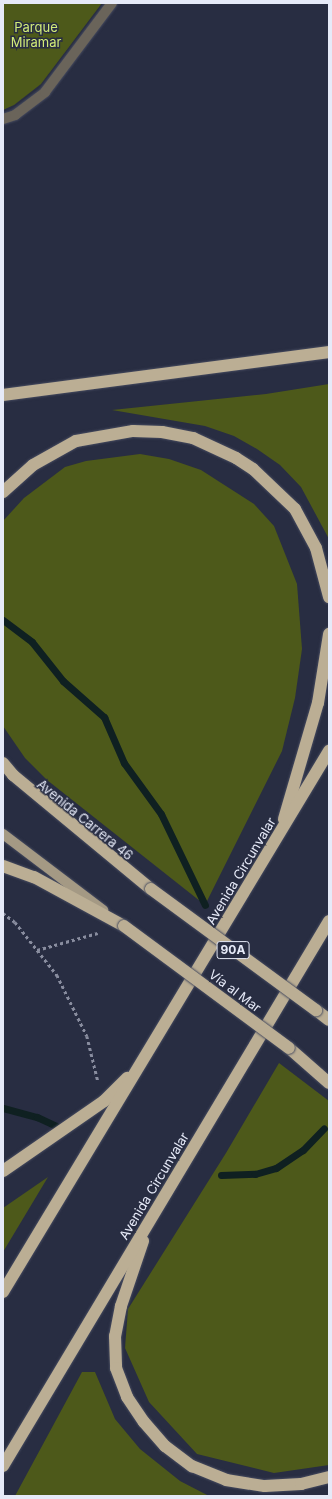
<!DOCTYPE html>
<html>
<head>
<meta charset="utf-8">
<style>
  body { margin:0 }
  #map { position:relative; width:332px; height:1499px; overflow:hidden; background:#282d42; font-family:Inter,sans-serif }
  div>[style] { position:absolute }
  .green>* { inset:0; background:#4d591a }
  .stream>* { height:7px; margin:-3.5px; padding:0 3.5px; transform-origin:3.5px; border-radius:3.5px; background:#0f2021 }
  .path>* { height:2.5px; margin-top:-1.25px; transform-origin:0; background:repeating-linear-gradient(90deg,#898d9f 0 3px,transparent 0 6px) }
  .roads { filter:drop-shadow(0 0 1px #464b5f) drop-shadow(0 0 1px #464b5f) }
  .street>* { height:10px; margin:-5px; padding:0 5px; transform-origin:5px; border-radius:5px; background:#6a645a }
  .primary>* { height:10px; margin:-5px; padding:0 5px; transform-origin:5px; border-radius:5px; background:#a49984 }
  .highway>* { height:12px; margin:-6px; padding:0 6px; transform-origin:6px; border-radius:6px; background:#bbae94 }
  .bridges { filter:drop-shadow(0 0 1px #464b5f) drop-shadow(0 0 1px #464b5f) }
  .highway-bridge>* { height:12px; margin:-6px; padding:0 6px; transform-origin:6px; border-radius:6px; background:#bbae94 }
  span { translate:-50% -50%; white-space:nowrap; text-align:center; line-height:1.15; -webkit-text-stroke:3px #282d42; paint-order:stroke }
  .shield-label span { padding:1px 3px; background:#282d42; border:1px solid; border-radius:3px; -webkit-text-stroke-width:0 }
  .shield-label { font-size:12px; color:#e6eaf8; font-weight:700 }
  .park-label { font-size:13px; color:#d2ec78 }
  .street-label { font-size:13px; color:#e6eaf8 }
  .frame { position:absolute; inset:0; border:4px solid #e6eaf8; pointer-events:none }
</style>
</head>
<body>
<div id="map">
  <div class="green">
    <div style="clip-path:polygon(3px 3px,102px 3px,41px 84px,14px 105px,3px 110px)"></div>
    <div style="clip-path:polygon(329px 384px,329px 539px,301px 487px,280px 465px,257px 449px,234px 436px,205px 426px,112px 410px,266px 394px)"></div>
    <div style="clip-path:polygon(140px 454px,169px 459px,201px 470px,254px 504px,274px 526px,297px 584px,302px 649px,295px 698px,282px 751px,205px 905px,47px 780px,25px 758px,3px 726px,3px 521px,24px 498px,65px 467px,86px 461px)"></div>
    <div style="clip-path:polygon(279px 1063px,329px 1101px,329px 1465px,274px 1473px,197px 1454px,149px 1402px,125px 1348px,128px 1309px,226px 1153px)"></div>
    <div style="clip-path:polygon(48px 1177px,3px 1252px,3px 1208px)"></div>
    <div style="clip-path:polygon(82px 1372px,95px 1372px,115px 1419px,140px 1449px,180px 1481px,209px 1496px,15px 1496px)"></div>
  </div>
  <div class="stream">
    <div style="left:3px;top:620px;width:36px;rotate:37deg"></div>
    <div style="left:32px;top:642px;width:50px;rotate:51.5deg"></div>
    <div style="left:63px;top:681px;width:55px;rotate:41.3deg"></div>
    <div style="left:104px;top:717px;width:50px;rotate:66.5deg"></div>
    <div style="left:124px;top:763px;width:63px;rotate:54deg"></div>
    <div style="left:161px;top:814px;width:101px;rotate:64.2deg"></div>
    <div style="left:3px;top:1108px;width:35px;rotate:15deg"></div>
    <div style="left:37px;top:1117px;width:21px;rotate:25deg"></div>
    <div style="left:221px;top:1175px;width:34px;rotate:-2deg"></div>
    <div style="left:255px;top:1174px;width:22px;rotate:-16deg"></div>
    <div style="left:276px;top:1168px;width:32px;rotate:-34deg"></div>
    <div style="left:303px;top:1150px;width:30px;rotate:-46deg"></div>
  </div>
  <div class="path">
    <div style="left:3px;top:913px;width:15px;rotate:37deg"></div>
    <div style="left:15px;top:922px;width:68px;rotate:51.6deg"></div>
    <div style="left:57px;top:975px;width:68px;rotate:63.8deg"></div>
    <div style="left:87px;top:1036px;width:46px;rotate:76.3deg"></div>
    <div style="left:37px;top:950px;width:63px;rotate:-15.6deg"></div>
  </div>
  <div class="roads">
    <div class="street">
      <div style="left:3px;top:119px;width:13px;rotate:-18deg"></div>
      <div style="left:15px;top:115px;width:38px;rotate:-37deg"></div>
      <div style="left:45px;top:92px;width:111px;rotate:-53deg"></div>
    </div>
    <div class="primary">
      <div style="left:3px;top:834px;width:126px;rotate:37.2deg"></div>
    </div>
    <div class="highway">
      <div style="left:3px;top:395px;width:329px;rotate:-7.5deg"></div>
      <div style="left:3px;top:492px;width:40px;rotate:-42deg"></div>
      <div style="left:33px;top:465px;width:49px;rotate:-29.2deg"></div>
      <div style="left:76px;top:441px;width:58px;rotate:-10deg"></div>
      <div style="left:133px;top:431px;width:29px;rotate:2deg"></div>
      <div style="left:162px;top:432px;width:32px;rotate:11deg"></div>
      <div style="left:193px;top:438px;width:47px;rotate:24.9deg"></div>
      <div style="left:236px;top:458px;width:20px;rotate:33deg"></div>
      <div style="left:253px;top:469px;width:58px;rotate:43.6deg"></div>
      <div style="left:295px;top:509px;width:44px;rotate:61.7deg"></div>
      <div style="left:316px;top:548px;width:51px;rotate:75.1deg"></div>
      <div style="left:3px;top:763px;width:16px;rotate:50deg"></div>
      <div style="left:13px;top:775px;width:179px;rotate:39.6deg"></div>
      <div style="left:284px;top:819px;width:121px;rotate:-73.7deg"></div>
      <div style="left:318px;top:703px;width:70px;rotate:-80.9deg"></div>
      <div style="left:3px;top:866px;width:33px;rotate:20deg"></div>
      <div style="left:34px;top:877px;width:102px;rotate:28.6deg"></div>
      <div style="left:316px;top:1010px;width:16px;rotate:38deg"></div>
      <div style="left:289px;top:1048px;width:53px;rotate:41.2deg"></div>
      <div style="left:3px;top:1171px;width:123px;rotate:-34.7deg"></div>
      <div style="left:104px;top:1101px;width:33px;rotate:-45deg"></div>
      <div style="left:143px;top:1241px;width:69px;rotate:108.7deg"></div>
      <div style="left:121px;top:1306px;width:31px;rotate:101deg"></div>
      <div style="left:115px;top:1336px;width:32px;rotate:88deg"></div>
      <div style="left:116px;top:1368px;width:31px;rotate:69deg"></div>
      <div style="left:127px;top:1397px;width:30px;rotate:56deg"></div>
      <div style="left:144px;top:1422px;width:32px;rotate:49deg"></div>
      <div style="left:165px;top:1446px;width:34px;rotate:37deg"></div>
      <div style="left:192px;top:1466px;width:37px;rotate:22deg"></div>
      <div style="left:226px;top:1480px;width:39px;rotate:9deg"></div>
      <div style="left:265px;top:1486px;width:36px;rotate:-3deg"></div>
      <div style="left:301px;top:1484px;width:29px;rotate:-14deg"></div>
      <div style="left:3px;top:1292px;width:632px;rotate:-58.93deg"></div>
      <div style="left:3px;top:1466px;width:635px;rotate:-59.11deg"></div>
    </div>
  </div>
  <div class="bridges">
    <div class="highway-bridge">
      <div style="left:151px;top:889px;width:205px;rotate:36.3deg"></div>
      <div style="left:124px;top:926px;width:205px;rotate:36.5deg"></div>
    </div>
  </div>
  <div class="shield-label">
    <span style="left:233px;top:950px">90A</span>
  </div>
  <div class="park-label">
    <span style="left:36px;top:35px">Parque<br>Miramar</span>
  </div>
  <div class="street-label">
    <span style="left:85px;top:820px;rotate:39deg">Avenida Carrera 46</span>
    <span style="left:241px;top:871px;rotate:-59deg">Avenida Circunvalar</span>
    <span style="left:235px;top:991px;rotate:37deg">Vía al Mar</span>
    <span style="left:154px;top:1186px;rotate:-59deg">Avenida Circunvalar</span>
  </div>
  <div class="frame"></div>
</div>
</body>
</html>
